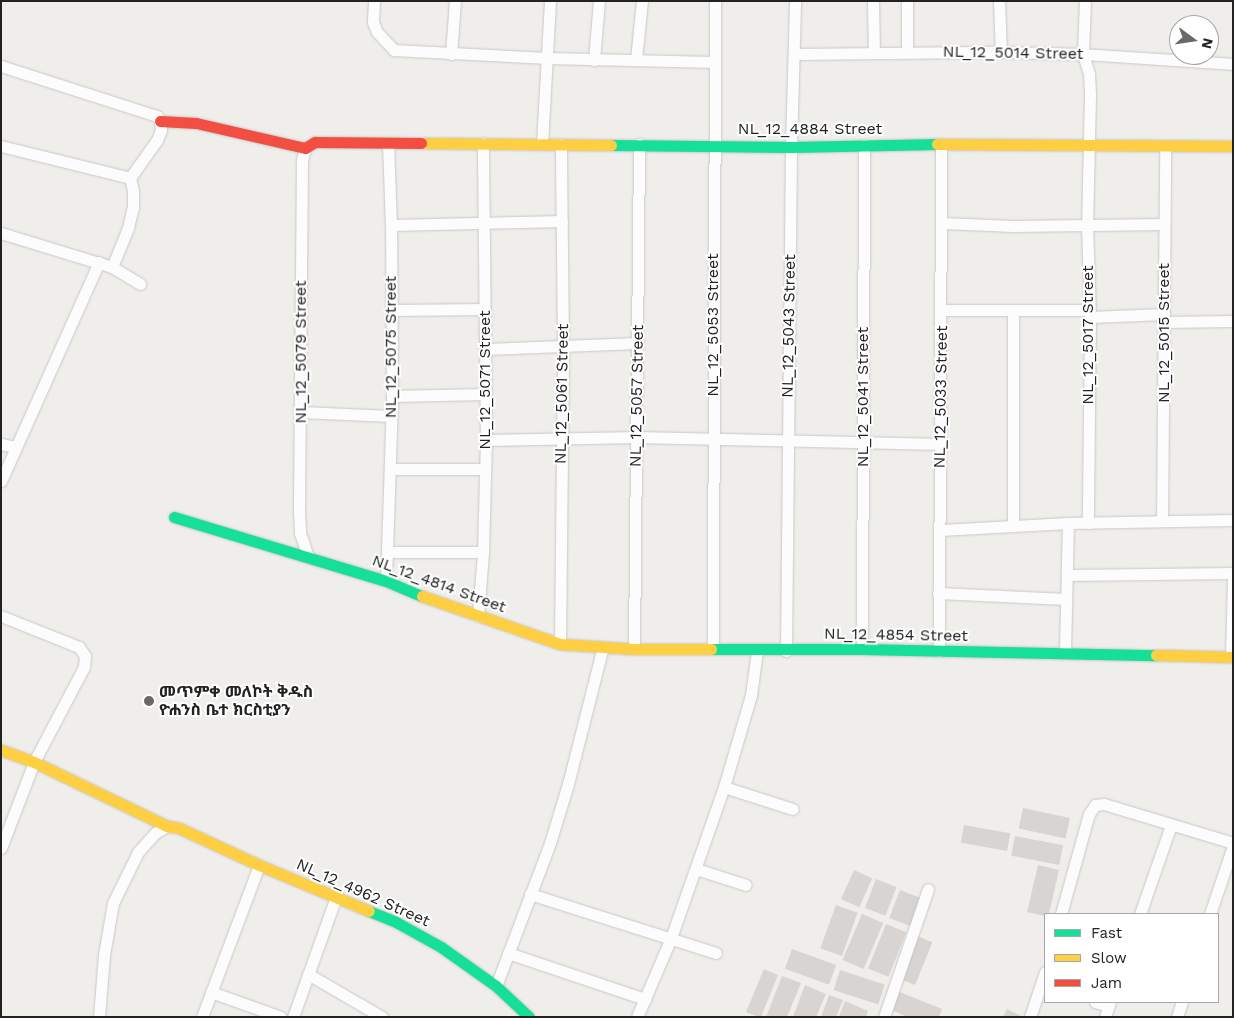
<!DOCTYPE html>
<html>
<head>
<meta charset="utf-8">
<style>
  body { margin:0 }
  #map { position:relative; width:1234px; height:1018px; overflow:hidden; background:#f0eeeb; font-family:"Work Sans","Noto Sans Ethiopic",sans-serif }
  div>[style] { position:absolute }
  .building>* { inset:0; background:#d7d4d2; transform-origin:0 0 }
  .roads { filter:drop-shadow(0 0 1px #c9c8c7) drop-shadow(0 0 1px #c9c8c7) }
  .street>* { height:11px; margin:-5.5px; padding:0 5.5px; transform-origin:5.5px; border-radius:5.5px; background:#fdfcfc }
  .fast>* { height:11px; margin:-5.5px; padding:0 5.5px; transform-origin:5.5px; border-radius:5.5px; background:#16e098 }
  .slow>* { height:11px; margin:-5.5px; padding:0 5.5px; transform-origin:5.5px; border-radius:5.5px; background:#ffcf43 }
  .jam>* { height:11px; margin:-5.5px; padding:0 5.5px; transform-origin:5.5px; border-radius:5.5px; background:#f24e42 }
  .dots>* { width:14px; height:14px; translate:-50% -50%; box-sizing:border-box; border:2px solid #fff; border-radius:50% }
  span { translate:-50% -50%; white-space:nowrap; text-align:center; line-height:1.15; -webkit-text-stroke:4px #fff; paint-order:stroke }
  .street-label { font-size:16px; color:#222 }
  .poi-label { font-size:16px; color:#222; font-weight:700 }
  .left { translate:0 -50%; text-align:left }
  .frame { position:absolute; inset:0; border:2px solid #222; pointer-events:none }
  .legend { position:absolute; left:1044px; top:913px; width:175px; height:90px; box-sizing:border-box; background:#fff; border:1px solid #a7a7a7; margin:0; padding:6px 9px; list-style:none; font-size:15px; color:#222 }
  .legend li { display:flex; align-items:center; gap:10px; height:25px }
  .legend b { width:25px; border:1px solid #a7a7a7 }
  .north { position:absolute; left:1169px; top:15px; width:50px; height:50px; box-sizing:border-box; background:#fff; border:1px solid #a7a7a7; border-radius:50%; rotate:104deg; font-size:14px; font-weight:700; line-height:20px; text-align:center; color:#222 }
  .north::after { content:''; display:block; margin:auto; width:18px; height:22px; background:#6a6968; clip-path:polygon(50% 0,100% 100%,50% 72%,0 100%) }
</style>
</head>
<body>
<div id="map">
  <div class="building">
    <div style="left:1023px;top:808px;width:48px;height:21px;rotate:12deg"></div>
    <div style="left:964px;top:825px;width:47px;height:18px;rotate:10deg"></div>
    <div style="left:1015px;top:836px;width:49px;height:20px;rotate:11deg"></div>
    <div style="clip-path:polygon(1038px 865px,1059px 870px,1049px 914px,1045px 916px,1027px 912px)"></div>
    <div style="left:854px;top:870px;width:20px;height:32px;rotate:24deg"></div>
    <div style="left:876px;top:879px;width:22px;height:31px;rotate:21deg"></div>
    <div style="left:900px;top:890px;width:25px;height:30px;rotate:21deg"></div>
    <div style="left:836px;top:905px;width:23px;height:46px;rotate:20deg"></div>
    <div style="left:862px;top:914px;width:23px;height:50px;rotate:23deg"></div>
    <div style="left:886px;top:924px;width:22px;height:48px;rotate:22deg"></div>
    <div style="left:912px;top:934px;width:22px;height:46px;rotate:22deg"></div>
    <div style="left:792px;top:949px;width:47px;height:21px;rotate:20deg"></div>
    <div style="clip-path:polygon(764px 969px,778px 975px,761px 1017px,759px 1017px,746px 1012px)"></div>
    <div style="left:840px;top:970px;width:47px;height:21px;rotate:18deg"></div>
    <div style="clip-path:polygon(782px 976px,801px 983px,787px 1017px,766px 1017px)"></div>
    <div style="clip-path:polygon(805px 985px,826px 994px,816px 1017px,793px 1017px)"></div>
    <div style="clip-path:polygon(897px 991px,942px 1009px,939px 1017px,907px 1017px,890px 1009px)"></div>
    <div style="clip-path:polygon(829px 995px,843px 1000px,836px 1017px,821px 1017px)"></div>
    <div style="clip-path:polygon(845px 1001px,868px 1011px,866px 1017px,839px 1017px)"></div>
    <div style="clip-path:polygon(1007px 1009px,1023px 1017px,1003px 1017px)"></div>
  </div>
  <div class="roads">
    <div class="street">
      <div style="left:374px;top:1px;width:21px;rotate:93deg"></div>
      <div style="left:373px;top:22px;width:11px;rotate:68deg"></div>
      <div style="left:377px;top:32px;width:25px;rotate:47deg"></div>
      <div style="left:394px;top:50px;width:154px;rotate:3deg"></div>
      <div style="left:548px;top:58px;width:165px;rotate:1.4deg"></div>
      <div style="left:873px;top:1px;width:52px;rotate:88.9deg"></div>
      <div style="left:907px;top:1px;width:51px;rotate:90deg"></div>
      <div style="left:999px;top:1px;width:51px;rotate:87.8deg"></div>
      <div style="left:1085px;top:1px;width:53px;rotate:92.2deg"></div>
      <div style="left:1083px;top:54px;width:21px;rotate:73deg"></div>
      <div style="left:1089px;top:74px;width:22px;rotate:87deg"></div>
      <div style="left:1090px;top:96px;width:129px;rotate:91.3deg"></div>
      <div style="left:1087px;top:225px;width:92px;rotate:88.1deg"></div>
      <div style="left:1090px;top:317px;width:206px;rotate:90.6deg"></div>
      <div style="left:451px;top:54px;width:53px;rotate:-85.7deg"></div>
      <div style="left:794px;top:54px;width:207px;rotate:-0.6deg"></div>
      <div style="left:1001px;top:52px;width:82px;rotate:1.4deg"></div>
      <div style="left:1083px;top:54px;width:150px;rotate:3.8deg"></div>
      <div style="left:636px;top:59px;width:58px;rotate:-84.1deg"></div>
      <div style="left:594px;top:60px;width:59px;rotate:-85.2deg"></div>
      <div style="left:1px;top:66px;width:164px;rotate:17.8deg"></div>
      <div style="left:157px;top:116px;width:6px;rotate:59deg"></div>
      <div style="left:160px;top:121px;width:9px;rotate:84deg"></div>
      <div style="left:161px;top:130px;width:11px;rotate:112deg"></div>
      <div style="left:157px;top:140px;width:47px;rotate:125.4deg"></div>
      <div style="left:542px;top:144px;width:143px;rotate:-86.8deg"></div>
      <div style="left:1px;top:146px;width:133px;rotate:13.9deg"></div>
      <div style="left:305px;top:148px;width:12px;rotate:104deg"></div>
      <div style="left:302px;top:160px;width:351px;rotate:90.5deg"></div>
      <div style="left:299px;top:511px;width:22px;rotate:87deg"></div>
      <div style="left:300px;top:533px;width:24px;rotate:71deg"></div>
      <div style="left:943px;top:223px;width:70px;rotate:2.5deg"></div>
      <div style="left:1013px;top:226px;width:151px;rotate:-0.8deg"></div>
      <div style="left:391px;top:225px;width:171px;rotate:-1.3deg"></div>
      <div style="left:1px;top:233px;width:116px;rotate:17deg"></div>
      <div style="left:112px;top:267px;width:42px;rotate:-67.7deg"></div>
      <div style="left:128px;top:228px;width:22px;rotate:-77deg"></div>
      <div style="left:133px;top:207px;width:16px;rotate:-90deg"></div>
      <div style="left:133px;top:191px;width:13px;rotate:-103deg"></div>
      <div style="left:112px;top:267px;width:33px;rotate:31deg"></div>
      <div style="left:392px;top:310px;width:92px;rotate:-0.6deg"></div>
      <div style="left:942px;top:310px;width:147px"></div>
      <div style="left:1090px;top:317px;width:74px;rotate:-2.3deg"></div>
      <div style="left:1164px;top:322px;width:69px;rotate:-0.8deg"></div>
      <div style="left:486px;top:349px;width:152px;rotate:-2.3deg"></div>
      <div style="left:392px;top:396px;width:93px;rotate:-1.2deg"></div>
      <div style="left:301px;top:412px;width:90px;rotate:2.5deg"></div>
      <div style="left:486px;top:440px;width:151px;rotate:-1.1deg"></div>
      <div style="left:637px;top:437px;width:304px;rotate:1.3deg"></div>
      <div style="left:1px;top:444px;width:14px;rotate:12deg"></div>
      <div style="left:390px;top:469px;width:95px"></div>
      <div style="left:1px;top:481px;width:240px;rotate:-65.9deg"></div>
      <div style="left:1162px;top:521px;width:375px;rotate:-89.5deg"></div>
      <div style="left:1013px;top:525px;width:215px;rotate:-90deg"></div>
      <div style="left:941px;top:530px;width:127px;rotate:-3.2deg"></div>
      <div style="left:1068px;top:523px;width:165px;rotate:-1deg"></div>
      <div style="left:389px;top:552px;width:94px"></div>
      <div style="left:1068px;top:575px;width:165px;rotate:-0.7deg"></div>
      <div style="left:386px;top:581px;width:185px;rotate:-88.1deg"></div>
      <div style="left:392px;top:396px;width:171px;rotate:-90.3deg"></div>
      <div style="left:391px;top:225px;width:82px;rotate:-92.1deg"></div>
      <div style="left:938px;top:593px;width:128px;rotate:2.7deg"></div>
      <div style="left:1px;top:616px;width:84px;rotate:21.7deg"></div>
      <div style="left:79px;top:647px;width:11px;rotate:56deg"></div>
      <div style="left:85px;top:656px;width:11px;rotate:95deg"></div>
      <div style="left:84px;top:667px;width:107px;rotate:117.8deg"></div>
      <div style="left:34px;top:762px;width:92px;rotate:111deg"></div>
      <div style="left:478px;top:616px;width:64px;rotate:-85.5deg"></div>
      <div style="left:483px;top:552px;width:112px;rotate:-88.5deg"></div>
      <div style="left:486px;top:440px;width:297px;rotate:-90.6deg"></div>
      <div style="left:560px;top:644px;width:297px;rotate:-89.4deg"></div>
      <div style="left:563px;top:347px;width:203px;rotate:-90.6deg"></div>
      <div style="left:634px;top:649px;width:505px;rotate:-89.43deg"></div>
      <div style="left:713px;top:649px;width:648px;rotate:-89.82deg"></div>
      <div style="left:862px;top:649px;width:504px;rotate:-89.77deg"></div>
      <div style="left:786px;top:651px;width:504px;rotate:-89.43deg"></div>
      <div style="left:791px;top:147px;width:146px;rotate:-88.4deg"></div>
      <div style="left:939px;top:651px;width:507px;rotate:-89.77deg"></div>
      <div style="left:1065px;top:653px;width:130px;rotate:-88.7deg"></div>
      <div style="left:1231px;top:657px;width:78px;rotate:-88.5deg"></div>
      <div style="left:724px;top:787px;width:72px;rotate:17.7deg"></div>
      <div style="left:696px;top:869px;width:52px;rotate:17.7deg"></div>
      <div style="left:530px;top:894px;width:195px;rotate:17.6deg"></div>
      <div style="left:1061px;top:914px;width:104px;rotate:-74.4deg"></div>
      <div style="left:1089px;top:814px;width:11px;rotate:-56deg"></div>
      <div style="left:1095px;top:805px;width:9px;rotate:-6deg"></div>
      <div style="left:1104px;top:804px;width:135px;rotate:16.8deg"></div>
      <div style="left:1140px;top:914px;width:94px;rotate:-70.8deg"></div>
      <div style="left:1210px;top:914px;width:72px;rotate:-71.3deg"></div>
      <div style="left:508px;top:953px;width:145px;rotate:18.6deg"></div>
      <div style="left:308px;top:974px;width:86px;rotate:30.2deg"></div>
      <div style="left:496px;top:986px;width:153px;rotate:-69.3deg"></div>
      <div style="left:550px;top:843px;width:62px;rotate:-73deg"></div>
      <div style="left:568px;top:784px;width:141px;rotate:-75.7deg"></div>
      <div style="left:211px;top:992px;width:74px;rotate:19.7deg"></div>
      <div style="left:1095px;top:1002px;width:14px;rotate:17deg"></div>
      <div style="left:99px;top:1017px;width:62px;rotate:-85.4deg"></div>
      <div style="left:104px;top:955px;width:53px;rotate:-80.2deg"></div>
      <div style="left:113px;top:903px;width:57px;rotate:-63.9deg"></div>
      <div style="left:138px;top:852px;width:25px;rotate:-48deg"></div>
      <div style="left:155px;top:833px;width:14px;rotate:-30deg"></div>
      <div style="left:202px;top:1017px;width:162px;rotate:-69.4deg"></div>
      <div style="left:293px;top:1017px;width:127px;rotate:-70.3deg"></div>
      <div style="left:637px;top:1017px;width:86px;rotate:-66.7deg"></div>
      <div style="left:671px;top:938px;width:160px;rotate:-70.7deg"></div>
      <div style="left:724px;top:787px;width:96px;rotate:-73.6deg"></div>
      <div style="left:751px;top:695px;width:44px;rotate:-82.2deg"></div>
      <div style="left:884px;top:1017px;width:135px;rotate:-71deg"></div>
      <div style="left:1030px;top:1017px;width:47px;rotate:-71.6deg"></div>
      <div style="left:1105px;top:1017px;width:16px;rotate:-72deg"></div>
      <div style="left:1177px;top:1017px;width:16px;rotate:-72deg"></div>
    </div>
    <div class="fast">
      <div style="left:611px;top:145px;width:180px;rotate:0.6deg"></div>
      <div style="left:791px;top:147px;width:146px;rotate:-1.2deg"></div>
      <div style="left:174px;top:517px;width:221px;rotate:16.8deg"></div>
      <div style="left:386px;top:581px;width:39px;rotate:23deg"></div>
      <div style="left:711px;top:649px;width:151px"></div>
      <div style="left:862px;top:649px;width:294px;rotate:1.2deg"></div>
      <div style="left:369px;top:911px;width:29px;rotate:22deg"></div>
      <div style="left:396px;top:922px;width:51px;rotate:29.1deg"></div>
      <div style="left:441px;top:947px;width:67px;rotate:35.3deg"></div>
      <div style="left:496px;top:986px;width:45px;rotate:43.2deg"></div>
    </div>
    <div class="slow">
      <div style="left:421px;top:143px;width:190px;rotate:0.6deg"></div>
      <div style="left:937px;top:144px;width:296px;rotate:0.4deg"></div>
      <div style="left:422px;top:596px;width:146px;rotate:19.2deg"></div>
      <div style="left:560px;top:644px;width:74px;rotate:3.9deg"></div>
      <div style="left:634px;top:649px;width:77px"></div>
      <div style="left:1156px;top:655px;width:77px;rotate:1.5deg"></div>
      <div style="left:1px;top:750px;width:35px;rotate:20deg"></div>
      <div style="left:34px;top:762px;width:148px;rotate:25.7deg"></div>
      <div style="left:167px;top:826px;width:12px;rotate:9deg"></div>
      <div style="left:179px;top:828px;width:88px;rotate:24.8deg"></div>
      <div style="left:259px;top:865px;width:119px;rotate:22.7deg"></div>
    </div>
    <div class="jam">
      <div style="left:160px;top:121px;width:36px;rotate:3deg"></div>
      <div style="left:196px;top:123px;width:112px;rotate:12.9deg"></div>
      <div style="left:305px;top:148px;width:12px;rotate:-31deg"></div>
      <div style="left:315px;top:142px;width:106px;rotate:0.5deg"></div>
    </div>
  </div>
  <div class="dots">
    <div style="left:149px;top:701px;background:#6a6968"></div>
  </div>
  <div class="street-label">
    <span style="left:1013px;top:53px;rotate:1deg">NL_12_5014 Street</span>
    <span style="left:810px;top:129px">NL_12_4884 Street</span>
    <span style="left:713px;top:325px;rotate:-90deg">NL_12_5053 Street</span>
    <span style="left:789px;top:326px;rotate:-89deg">NL_12_5043 Street</span>
    <span style="left:1164px;top:333px;rotate:-90deg">NL_12_5015 Street</span>
    <span style="left:1088px;top:335px;rotate:-90deg">NL_12_5017 Street</span>
    <span style="left:391px;top:347px;rotate:-90deg">NL_12_5075 Street</span>
    <span style="left:301px;top:352px;rotate:-90deg">NL_12_5079 Street</span>
    <span style="left:485px;top:380px;rotate:-90deg">NL_12_5071 Street</span>
    <span style="left:562px;top:394px;rotate:-89deg">NL_12_5061 Street</span>
    <span style="left:637px;top:396px;rotate:-89deg">NL_12_5057 Street</span>
    <span style="left:863px;top:397px;rotate:-90deg">NL_12_5041 Street</span>
    <span style="left:941px;top:397px;rotate:-89deg">NL_12_5033 Street</span>
    <span style="left:439px;top:584px;rotate:20deg">NL_12_4814 Street</span>
    <span style="left:896px;top:635px;rotate:1deg">NL_12_4854 Street</span>
    <span style="left:363px;top:893px;rotate:24deg">NL_12_4962 Street</span>
  </div>
  <div class="poi-label">
    <span class="left" style="left:159px;top:701px">መጥምቀ መለኮት ቅዱስ<br>ዮሐንስ ቤተ ክርስቲያን</span>
  </div>
  <div class="frame"></div>
  <ul class="legend">
  <li><b style="height:6px;background:#16e098"></b>Fast</li>
  <li><b style="height:6px;background:#ffcf43"></b>Slow</li>
  <li><b style="height:6px;background:#f24e42"></b>Jam</li>
  </ul>
  <div class="north">N</div>
</div>
</body>
</html>
